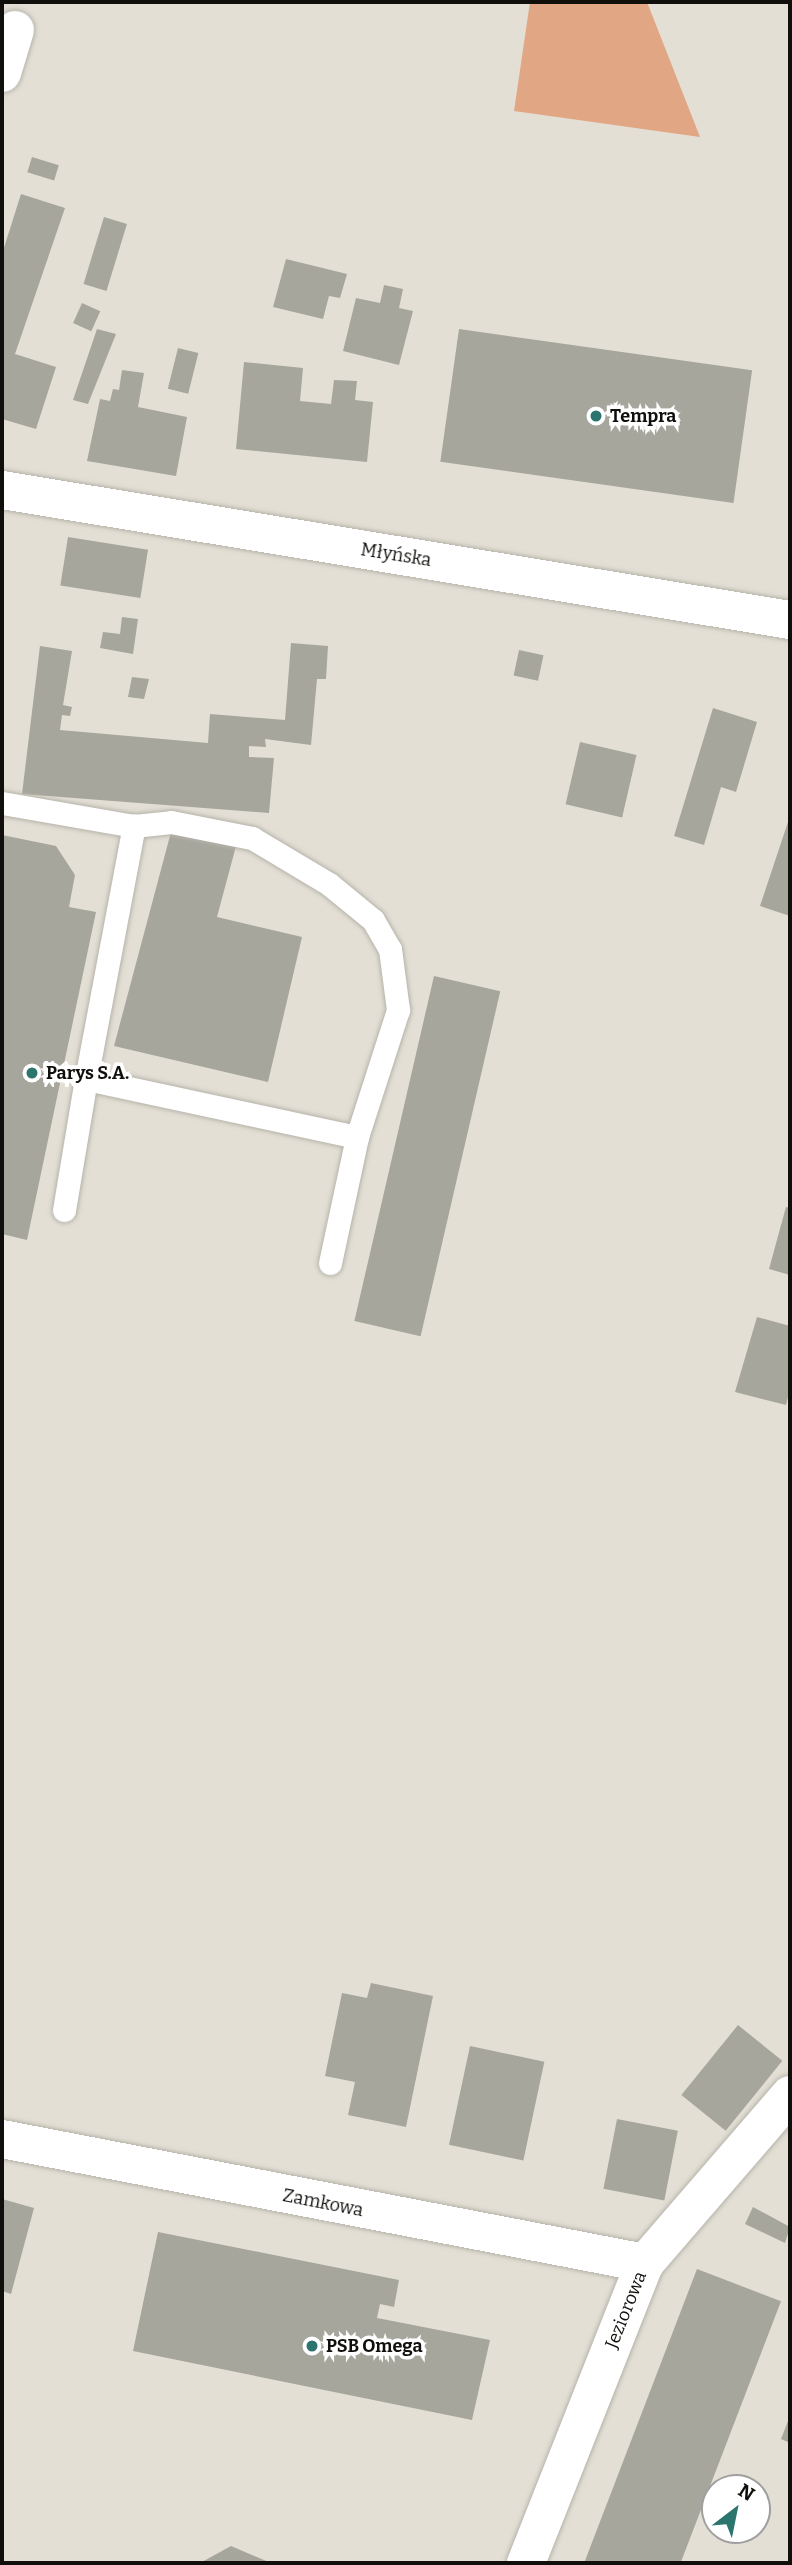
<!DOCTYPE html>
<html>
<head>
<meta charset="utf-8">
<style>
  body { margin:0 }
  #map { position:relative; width:792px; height:2565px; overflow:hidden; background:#e3dfd5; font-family:Bitter,serif }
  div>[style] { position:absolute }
  .green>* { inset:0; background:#e1a684 }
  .building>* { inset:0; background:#a6a69d; transform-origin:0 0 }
  .roads { filter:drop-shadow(0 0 2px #b6b3aa) drop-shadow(0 0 2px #b6b3aa) }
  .service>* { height:23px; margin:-11.5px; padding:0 11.5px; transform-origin:11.5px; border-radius:11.5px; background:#fff }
  .minor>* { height:38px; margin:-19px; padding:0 19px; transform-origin:19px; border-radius:19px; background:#fff }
  .tertiary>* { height:38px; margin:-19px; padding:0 19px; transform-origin:19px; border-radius:19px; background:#fff }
  .dots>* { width:19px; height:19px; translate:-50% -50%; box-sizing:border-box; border:4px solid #fff; border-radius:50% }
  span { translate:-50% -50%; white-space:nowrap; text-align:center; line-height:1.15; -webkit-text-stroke:7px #fff; paint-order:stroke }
  .poi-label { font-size:18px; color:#100f0c; font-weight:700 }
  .left { translate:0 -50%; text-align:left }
  .street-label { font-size:18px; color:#100f0c }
  .frame { position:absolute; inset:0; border:4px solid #100f0c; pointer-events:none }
  .north { position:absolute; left:701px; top:2474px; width:70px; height:70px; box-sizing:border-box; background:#fff; border:2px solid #9f9f9e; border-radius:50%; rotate:32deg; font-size:19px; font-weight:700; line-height:28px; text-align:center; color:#100f0c }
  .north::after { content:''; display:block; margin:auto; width:24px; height:32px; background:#2c746e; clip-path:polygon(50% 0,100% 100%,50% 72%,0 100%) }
</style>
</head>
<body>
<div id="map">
  <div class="green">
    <div style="clip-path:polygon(530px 2px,647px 2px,700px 137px,514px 111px)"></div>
  </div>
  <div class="building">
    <div style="left:32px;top:157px;width:28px;height:16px;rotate:17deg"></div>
    <div style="clip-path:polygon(21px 194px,65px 208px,15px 354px,56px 367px,36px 429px,2px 419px,2px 254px)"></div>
    <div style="left:104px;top:217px;width:24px;height:70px;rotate:17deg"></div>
    <div style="clip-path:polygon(286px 259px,347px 274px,340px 298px,329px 296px,323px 319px,273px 307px)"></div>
    <div style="clip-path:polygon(384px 285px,403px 289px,399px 308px,413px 311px,399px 365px,343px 351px,356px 298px,380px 303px)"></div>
    <div style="left:82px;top:303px;width:20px;height:22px;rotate:24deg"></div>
    <div style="clip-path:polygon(97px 329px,116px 334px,88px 404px,73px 400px)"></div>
    <div style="left:459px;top:329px;width:296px;height:134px;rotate:8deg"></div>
    <div style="left:178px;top:348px;width:21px;height:42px;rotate:14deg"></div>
    <div style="clip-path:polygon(244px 362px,303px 368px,300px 401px,331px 404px,334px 380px,357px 381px,355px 400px,373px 402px,367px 462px,236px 449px)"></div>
    <div style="clip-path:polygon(122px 370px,144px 373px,138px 407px,187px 417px,176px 476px,87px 461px,100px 399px,110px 401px,113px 389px,119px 390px)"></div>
    <div style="left:68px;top:537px;width:81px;height:49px;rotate:9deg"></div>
    <div style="clip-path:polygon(122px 617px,138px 619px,133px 654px,100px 648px,103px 632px,120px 634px)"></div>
    <div style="clip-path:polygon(291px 643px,328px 646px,326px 679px,317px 679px,311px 745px,265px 739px,266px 747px,249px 746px,249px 757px,274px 758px,269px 813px,22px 794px,40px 646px,72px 651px,63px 705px,72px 707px,70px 716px,62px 715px,60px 730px,208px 743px,210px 714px,285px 720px)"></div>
    <div style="left:519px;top:650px;width:25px;height:26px;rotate:12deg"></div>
    <div style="clip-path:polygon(132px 677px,149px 679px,144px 699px,128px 697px)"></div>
    <div style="clip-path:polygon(713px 708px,757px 722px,736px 792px,721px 787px,704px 845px,674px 836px)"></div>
    <div style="left:580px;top:742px;width:58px;height:64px;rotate:13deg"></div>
    <div style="clip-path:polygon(790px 816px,790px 916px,760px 906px)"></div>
    <div style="clip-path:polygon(171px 832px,236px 846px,217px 917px,302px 937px,268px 1082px,114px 1046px)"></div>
    <div style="clip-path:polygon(2px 835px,56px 846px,75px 875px,69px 907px,96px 912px,27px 1240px,2px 1234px)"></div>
    <div style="left:434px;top:976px;width:68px;height:354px;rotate:13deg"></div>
    <div style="clip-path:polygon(786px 1207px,790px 1208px,790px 1275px,769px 1269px)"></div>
    <div style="clip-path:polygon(757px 1317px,790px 1326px,790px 1389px,786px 1405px,735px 1392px)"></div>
    <div style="clip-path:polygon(371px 1983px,433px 1996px,406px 2127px,348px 2115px,355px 2082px,325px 2076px,342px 1993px,367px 1998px)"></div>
    <div style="left:738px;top:2025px;width:57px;height:90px;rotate:39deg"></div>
    <div style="left:470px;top:2046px;width:76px;height:101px;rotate:12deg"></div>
    <div style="left:617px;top:2119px;width:62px;height:71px;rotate:11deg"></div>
    <div style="clip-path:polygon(2px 2199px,34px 2208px,11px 2294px,2px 2291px)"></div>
    <div style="clip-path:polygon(753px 2207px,790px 2227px,785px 2243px,745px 2224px)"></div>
    <div style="clip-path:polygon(158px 2232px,399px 2280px,394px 2307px,380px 2304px,377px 2318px,490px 2340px,472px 2420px,133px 2351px)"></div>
    <div style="left:697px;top:2269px;width:90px;height:316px;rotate:21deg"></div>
    <div style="clip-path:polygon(790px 2416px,790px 2443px,781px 2439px)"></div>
    <div style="clip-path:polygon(231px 2546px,271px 2563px,200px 2563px)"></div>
  </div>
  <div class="roads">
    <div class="service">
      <div style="left:2px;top:803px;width:134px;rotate:9.9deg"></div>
      <div style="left:134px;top:826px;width:37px;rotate:-6deg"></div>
      <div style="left:171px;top:822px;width:83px;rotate:11.2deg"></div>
      <div style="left:252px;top:838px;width:90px;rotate:30.9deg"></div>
      <div style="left:329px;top:884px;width:57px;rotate:39.3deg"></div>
      <div style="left:373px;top:920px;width:34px;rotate:60deg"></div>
      <div style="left:390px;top:949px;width:62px;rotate:82.5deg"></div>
      <div style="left:398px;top:1010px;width:133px;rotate:107.9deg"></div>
      <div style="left:357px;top:1137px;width:277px;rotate:-167.9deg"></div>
      <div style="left:86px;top:1079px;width:258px;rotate:-79.3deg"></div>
      <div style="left:64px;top:1210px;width:133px;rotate:-80.5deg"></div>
      <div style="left:330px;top:1263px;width:129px;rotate:-77.9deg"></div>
    </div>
    <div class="minor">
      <div style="left:2px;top:73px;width:45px;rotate:-73.2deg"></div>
      <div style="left:2px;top:2139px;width:655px;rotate:10.92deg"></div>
      <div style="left:526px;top:2563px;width:323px;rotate:-68.4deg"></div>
      <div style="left:645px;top:2263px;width:222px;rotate:-49.2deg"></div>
    </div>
    <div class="tertiary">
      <div style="left:2px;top:490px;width:799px;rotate:9.37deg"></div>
    </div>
  </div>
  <div class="dots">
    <div style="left:596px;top:416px;background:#2c746e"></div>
    <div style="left:32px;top:1073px;background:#2c746e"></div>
    <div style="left:312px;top:2346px;background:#2c746e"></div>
  </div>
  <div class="poi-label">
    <span class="left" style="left:610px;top:416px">Tempra</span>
    <span class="left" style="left:46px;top:1073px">Parys S.A.</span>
    <span class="left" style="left:326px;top:2346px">PSB Omega</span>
  </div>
  <div class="street-label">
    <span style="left:396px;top:555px;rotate:9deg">Młyńska</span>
    <span style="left:323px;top:2203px;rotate:11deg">Zamkowa</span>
    <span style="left:626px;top:2310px;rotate:-68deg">Jeziorowa</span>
  </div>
  <div class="frame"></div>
  <div class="north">N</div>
</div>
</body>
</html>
